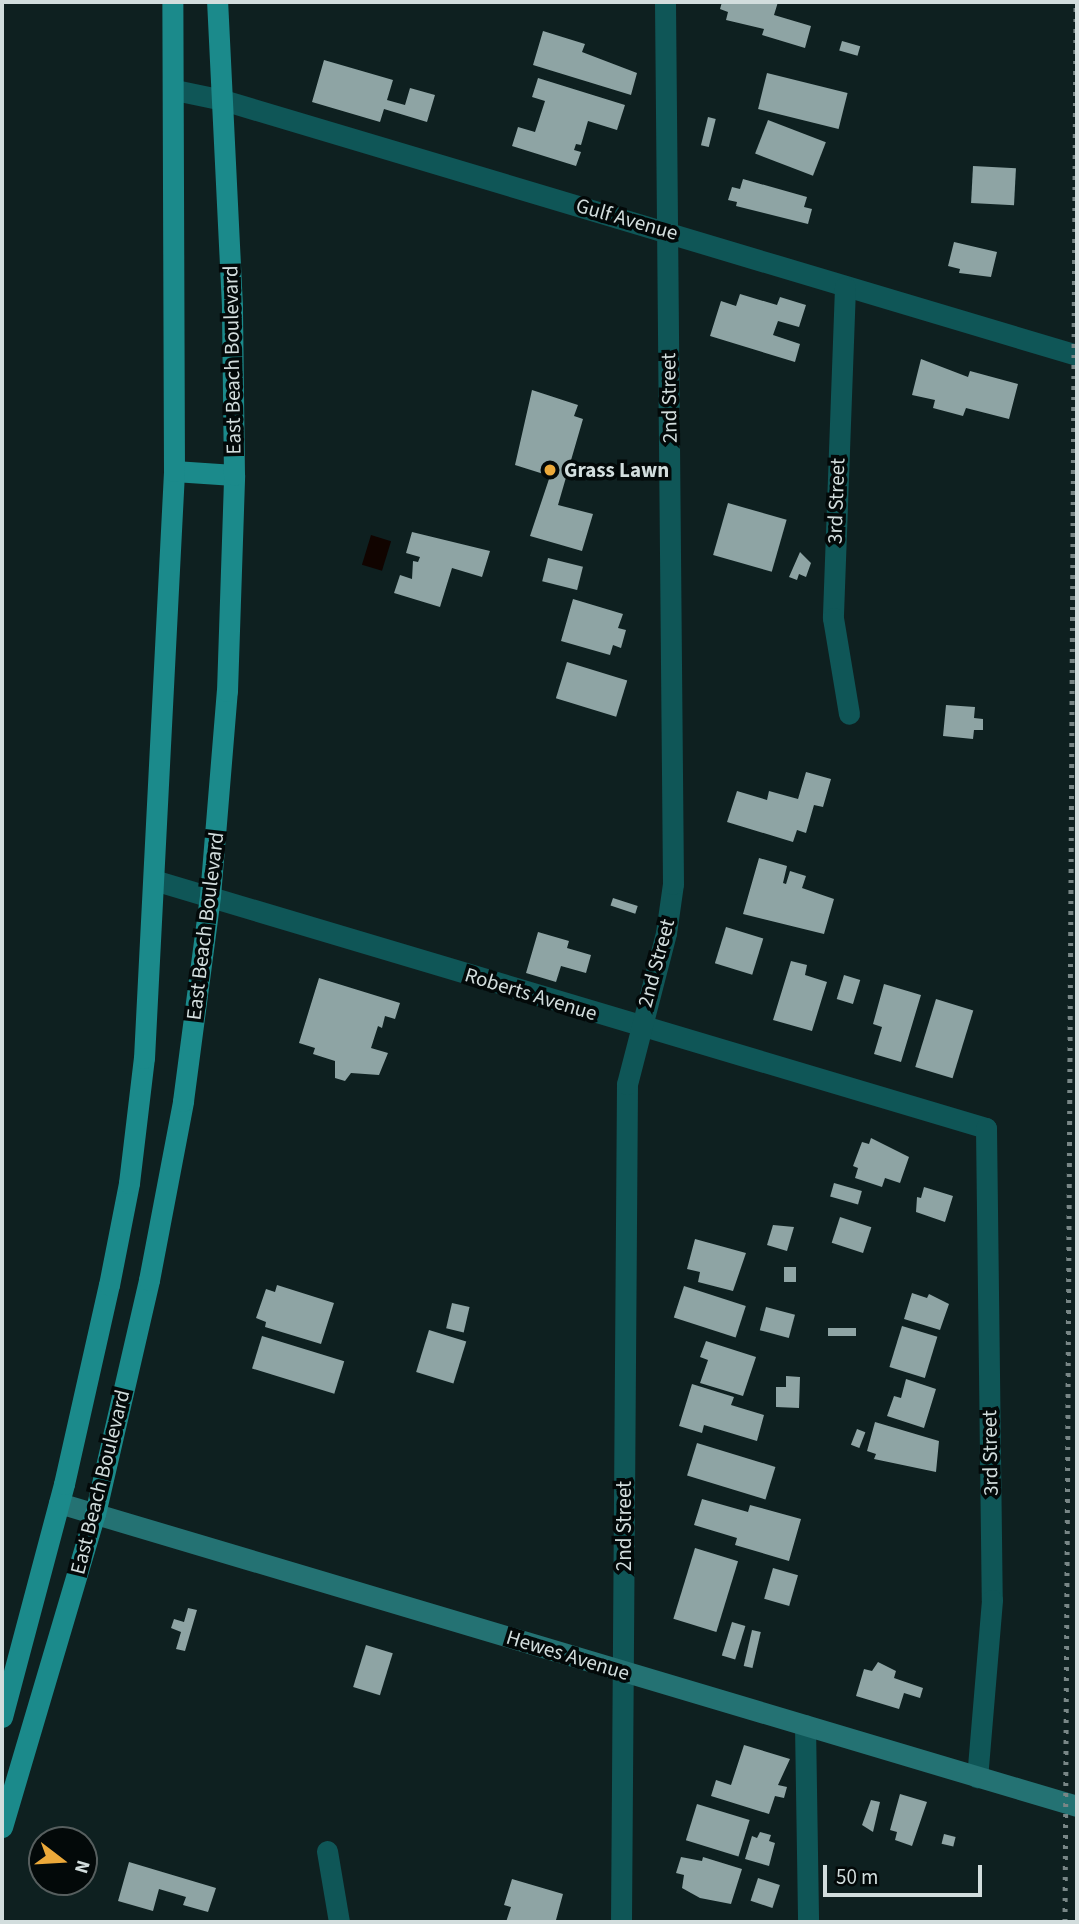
<!DOCTYPE html>
<html>
<head>
<meta charset="utf-8">
<style>
  body { margin:0 }
  #map { position:relative; width:1079px; height:1924px; overflow:hidden; background:#0e2020; font-family:"Source Sans 3",sans-serif }
  div>[style] { position:absolute }
  .water>* { inset:0; background:#110400; transform-origin:0 0 }
  .building>* { inset:0; background:#8ea4a4; transform-origin:0 0 }
  .minor>* { height:21px; margin:-10.5px; padding:0 10.5px; transform-origin:10.5px; border-radius:10.5px; background:#0f5657 }
  .secondary>* { height:21px; margin:-10.5px; padding:0 10.5px; transform-origin:10.5px; border-radius:10.5px; background:#247273 }
  .primary>* { height:21px; margin:-10.5px; padding:0 10.5px; transform-origin:10.5px; border-radius:10.5px; background:#1b8a8b }
  .rail>* { height:5px; margin-top:-2.5px; transform-origin:0; background:repeating-linear-gradient(90deg,#788686 0 3.5px,transparent 0 10.5px) }
  .dots>* { width:19px; height:19px; translate:-50% -50%; box-sizing:border-box; border:4px solid #030909; border-radius:50% }
  span { translate:-50% -50%; white-space:nowrap; text-align:center; line-height:1.15; -webkit-text-stroke:7px #030909; paint-order:stroke }
  .street-label { font-size:21px; color:#d2dddd }
  .poi-label { font-size:21px; color:#d2dddd; font-weight:700 }
  .left { translate:0 -50%; text-align:left }
  .frame { position:absolute; inset:0; border:4px solid #d2dddd; pointer-events:none }
  .north { position:absolute; left:28px; top:1826px; width:70px; height:70px; box-sizing:border-box; background:#030909; border:2px solid #565e5e; border-radius:50%; rotate:107deg; font-size:19px; font-weight:700; line-height:28px; text-align:center; color:#d2dddd }
  .north::after { content:''; display:block; margin:auto; width:24px; height:32px; background:#eca93a; clip-path:polygon(50% 0,100% 100%,50% 72%,0 100%) }
  .scale { position:absolute; left:823px; top:1865px; width:159px; height:32px; box-sizing:border-box; border:4px solid #d2dddd; border-top:0; padding-left:9px; font-size:21px; line-height:24px; white-space:nowrap; color:#d2dddd; -webkit-text-stroke:5px #030909; paint-order:stroke }
</style>
</head>
<body>
<div id="map">
  <div class="water">
    <div style="left:371px;top:535px;width:21px;height:31px;rotate:17deg"></div>
  </div>
  <div class="building">
    <div style="clip-path:polygon(722px 2px,778px 2px,774px 15px,811px 26px,805px 48px,762px 35px,764px 29px,726px 20px,728px 12px,720px 9px)"></div>
    <div style="clip-path:polygon(543px 31px,585px 44px,582px 52px,637px 73px,631px 95px,533px 65px)"></div>
    <div style="left:842px;top:41px;width:19px;height:10px;rotate:16deg"></div>
    <div style="clip-path:polygon(324px 60px,393px 80px,387px 100px,405px 105px,410px 88px,435px 95px,427px 122px,384px 109px,380px 122px,312px 102px)"></div>
    <div style="left:767px;top:73px;width:83px;height:37px;rotate:14deg"></div>
    <div style="clip-path:polygon(538px 78px,625px 105px,617px 130px,588px 121px,581px 145px,576px 144px,574px 150px,581px 152px,576px 166px,512px 146px,518px 127px,535px 132px,545px 101px,532px 97px)"></div>
    <div style="left:708px;top:117px;width:8px;height:29px;rotate:14deg"></div>
    <div style="left:768px;top:120px;width:62px;height:36px;rotate:21deg"></div>
    <div style="left:973px;top:166px;width:43px;height:37px;rotate:3deg"></div>
    <div style="clip-path:polygon(743px 179px,807px 197px,804px 207px,812px 209px,808px 224px,736px 206px,737px 202px,728px 200px,732px 187px,740px 189px)"></div>
    <div style="clip-path:polygon(954px 242px,997px 252px,991px 277px,959px 273px,960px 269px,948px 266px)"></div>
    <div style="clip-path:polygon(740px 294px,777px 305px,780px 297px,806px 305px,799px 327px,778px 321px,773px 335px,800px 344px,795px 362px,710px 336px,721px 301px,736px 306px)"></div>
    <div style="clip-path:polygon(921px 359px,968px 377px,970px 371px,1018px 384px,1009px 419px,966px 408px,963px 416px,933px 408px,935px 400px,912px 395px)"></div>
    <div style="clip-path:polygon(532px 390px,578px 405px,574px 416px,583px 419px,558px 505px,593px 514px,582px 551px,530px 536px,550px 476px,515px 465px)"></div>
    <div style="left:728px;top:503px;width:61px;height:54px;rotate:16deg"></div>
    <div style="clip-path:polygon(412px 532px,490px 551px,482px 577px,452px 568px,440px 607px,394px 593px,400px 575px,412px 579px,413px 561px,418px 562px,420px 557px,406px 553px)"></div>
    <div style="clip-path:polygon(800px 552px,811px 563px,806px 577px,799px 574px,797px 580px,789px 577px)"></div>
    <div style="left:548px;top:558px;width:36px;height:24px;rotate:14deg"></div>
    <div style="clip-path:polygon(573px 599px,623px 614px,618px 628px,626px 630px,621px 648px,613px 645px,610px 655px,561px 641px)"></div>
    <div style="left:567px;top:662px;width:63px;height:38px;rotate:17deg"></div>
    <div style="clip-path:polygon(946px 705px,975px 707px,974px 718px,983px 719px,983px 730px,974px 730px,973px 739px,943px 736px)"></div>
    <div style="clip-path:polygon(806px 772px,831px 779px,823px 807px,814px 805px,806px 833px,797px 830px,793px 842px,727px 822px,737px 791px,767px 800px,769px 791px,798px 799px)"></div>
    <div style="clip-path:polygon(759px 858px,787px 866px,783px 883px,786px 884px,790px 871px,806px 876px,802px 888px,834px 899px,824px 934px,743px 914px)"></div>
    <div style="left:613px;top:898px;width:26px;height:8px;rotate:18deg"></div>
    <div style="left:726px;top:927px;width:39px;height:38px;rotate:17deg"></div>
    <div style="clip-path:polygon(538px 932px,569px 941px,567px 948px,591px 955px,586px 973px,561px 966px,556px 982px,526px 973px)"></div>
    <div style="clip-path:polygon(791px 961px,807px 965px,805px 975px,827px 982px,812px 1031px,773px 1020px)"></div>
    <div style="left:844px;top:975px;width:17px;height:25px;rotate:17deg"></div>
    <div style="clip-path:polygon(319px 978px,400px 1003px,395px 1019px,385px 1016px,382px 1028px,378px 1026px,371px 1048px,388px 1053px,379px 1075px,351px 1073px,345px 1081px,335px 1078px,335px 1061px,313px 1054px,315px 1048px,299px 1043px)"></div>
    <div style="clip-path:polygon(884px 984px,921px 995px,901px 1062px,874px 1054px,882px 1027px,873px 1024px)"></div>
    <div style="left:936px;top:999px;width:39px;height:71px;rotate:17deg"></div>
    <div style="clip-path:polygon(871px 1138px,909px 1157px,900px 1183px,885px 1178px,882px 1187px,855px 1178px,858px 1168px,853px 1166px,862px 1142px,869px 1144px)"></div>
    <div style="left:834px;top:1183px;width:29px;height:14px;rotate:16deg"></div>
    <div style="clip-path:polygon(924px 1187px,953px 1196px,945px 1222px,916px 1212px,917px 1197px,921px 1198px)"></div>
    <div style="left:840px;top:1217px;width:33px;height:27px;rotate:18deg"></div>
    <div style="clip-path:polygon(773px 1225px,794px 1227px,787px 1251px,767px 1245px)"></div>
    <div style="clip-path:polygon(695px 1239px,746px 1253px,733px 1291px,698px 1282px,700px 1272px,687px 1269px)"></div>
    <div style="left:784px;top:1267px;width:12px;height:15px"></div>
    <div style="clip-path:polygon(277px 1285px,334px 1303px,321px 1344px,265px 1327px,266px 1322px,256px 1318px,266px 1289px,275px 1292px)"></div>
    <div style="left:684px;top:1286px;width:65px;height:33px;rotate:18deg"></div>
    <div style="clip-path:polygon(912px 1293px,927px 1298px,929px 1294px,949px 1304px,940px 1330px,904px 1319px)"></div>
    <div style="left:452px;top:1303px;width:18px;height:26px;rotate:13deg"></div>
    <div style="left:766px;top:1307px;width:30px;height:24px;rotate:15deg"></div>
    <div style="left:902px;top:1326px;width:37px;height:43px;rotate:17deg"></div>
    <div style="left:828px;top:1328px;width:28px;height:8px"></div>
    <div style="left:429px;top:1330px;width:39px;height:44px;rotate:17deg"></div>
    <div style="left:262px;top:1336px;width:86px;height:34px;rotate:17deg"></div>
    <div style="clip-path:polygon(706px 1341px,756px 1357px,743px 1396px,700px 1383px,708px 1360px,700px 1357px)"></div>
    <div style="clip-path:polygon(786px 1376px,800px 1377px,799px 1408px,776px 1407px,776px 1387px,786px 1387px)"></div>
    <div style="clip-path:polygon(906px 1379px,936px 1389px,924px 1428px,887px 1416px,894px 1396px,901px 1398px)"></div>
    <div style="clip-path:polygon(692px 1384px,734px 1397px,731px 1405px,764px 1415px,757px 1441px,704px 1425px,702px 1433px,679px 1426px)"></div>
    <div style="clip-path:polygon(875px 1422px,939px 1441px,936px 1472px,874px 1459px,876px 1454px,867px 1451px)"></div>
    <div style="left:857px;top:1429px;width:9px;height:17px;rotate:21deg"></div>
    <div style="left:697px;top:1443px;width:82px;height:34px;rotate:17deg"></div>
    <div style="clip-path:polygon(702px 1499px,748px 1512px,750px 1505px,801px 1519px,789px 1561px,735px 1545px,737px 1538px,694px 1525px)"></div>
    <div style="left:695px;top:1548px;width:45px;height:74px;rotate:17deg"></div>
    <div style="left:773px;top:1568px;width:26px;height:32px;rotate:16deg"></div>
    <div style="clip-path:polygon(188px 1608px,197px 1610px,185px 1651px,176px 1649px,181px 1632px,171px 1628px,174px 1619px,184px 1622px)"></div>
    <div style="left:732px;top:1622px;width:14px;height:35px;rotate:17deg"></div>
    <div style="left:752px;top:1630px;width:9px;height:37px;rotate:13deg"></div>
    <div style="left:366px;top:1645px;width:28px;height:44px;rotate:17deg"></div>
    <div style="clip-path:polygon(878px 1662px,896px 1671px,894px 1678px,923px 1688px,920px 1698px,904px 1693px,899px 1709px,856px 1696px,864px 1669px,872px 1671px)"></div>
    <div style="clip-path:polygon(744px 1745px,790px 1759px,778px 1785px,787px 1787px,784px 1798px,775px 1796px,769px 1814px,711px 1796px,716px 1780px,731px 1785px)"></div>
    <div style="clip-path:polygon(900px 1794px,927px 1802px,912px 1846px,895px 1840px,897px 1832px,890px 1830px)"></div>
    <div style="clip-path:polygon(871px 1800px,880px 1802px,873px 1832px,862px 1825px)"></div>
    <div style="left:697px;top:1804px;width:55px;height:38px;rotate:17deg"></div>
    <div style="clip-path:polygon(760px 1832px,771px 1835px,769px 1841px,775px 1843px,769px 1866px,745px 1859px,752px 1836px,757px 1838px)"></div>
    <div style="left:944px;top:1834px;width:12px;height:10px;rotate:14deg"></div>
    <div style="clip-path:polygon(681px 1857px,702px 1861px,703px 1857px,742px 1869px,731px 1904px,700px 1898px,682px 1888px,684px 1875px,676px 1873px)"></div>
    <div style="clip-path:polygon(129px 1862px,216px 1888px,208px 1912px,183px 1905px,186px 1897px,159px 1889px,153px 1911px,118px 1901px)"></div>
    <div style="left:758px;top:1878px;width:23px;height:24px;rotate:18deg"></div>
    <div style="clip-path:polygon(512px 1879px,563px 1894px,556px 1920px,561px 1922px,506px 1922px,511px 1907px,504px 1905px)"></div>
  </div>
  <div class="minor">
    <div style="left:175px;top:90px;width:49px;rotate:11.8deg"></div>
    <div style="left:223px;top:100px;width:891px;rotate:16.63deg"></div>
    <div style="left:845px;top:287px;width:331px;rotate:92.1deg"></div>
    <div style="left:833px;top:618px;width:97px;rotate:80.5deg"></div>
    <div style="left:157px;top:881px;width:865px;rotate:16.59deg"></div>
    <div style="left:986px;top:1128px;width:472px;rotate:89.3deg"></div>
    <div style="left:992px;top:1600px;width:178px;rotate:94.8deg"></div>
    <div style="left:805px;top:1725px;width:197px;rotate:89.1deg"></div>
    <div style="left:327px;top:1851px;width:72px;rotate:80.4deg"></div>
    <div style="left:621px;top:1922px;width:838px;rotate:-89.59deg"></div>
    <div style="left:627px;top:1084px;width:156px;rotate:-75.5deg"></div>
    <div style="left:666px;top:933px;width:49px;rotate:-81.9deg"></div>
    <div style="left:673px;top:884px;width:882px;rotate:-90.52deg"></div>
  </div>
  <div class="secondary">
    <div style="left:59px;top:1503px;width:1062px;rotate:16.58deg"></div>
  </div>
  <div class="primary">
    <div style="left:174px;top:471px;width:60px;rotate:3.8deg"></div>
    <div style="left:2px;top:1717px;width:241px;rotate:-75.1deg"></div>
    <div style="left:64px;top:1484px;width:204px;rotate:-77.3deg"></div>
    <div style="left:109px;top:1285px;width:104px;rotate:-78.9deg"></div>
    <div style="left:129px;top:1183px;width:126px;rotate:-83.2deg"></div>
    <div style="left:144px;top:1058px;width:588px;rotate:-87.07deg"></div>
    <div style="left:174px;top:471px;width:469px;rotate:-90.2deg"></div>
    <div style="left:2px;top:1827px;width:327px;rotate:-73.5deg"></div>
    <div style="left:95px;top:1514px;width:240px;rotate:-77deg"></div>
    <div style="left:149px;top:1280px;width:182px;rotate:-79.2deg"></div>
    <div style="left:183px;top:1101px;width:207px;rotate:-82.5deg"></div>
    <div style="left:210px;top:896px;width:206px;rotate:-85.3deg"></div>
    <div style="left:227px;top:691px;width:216px;rotate:-88.1deg"></div>
    <div style="left:234px;top:475px;width:169px;rotate:-90.7deg"></div>
    <div style="left:232px;top:306px;width:304px;rotate:-92.8deg"></div>
  </div>
  <div class="rail">
    <div style="left:1065px;top:1922px;width:1920px;rotate:-89.67deg"></div>
  </div>
  <div class="dots">
    <div style="left:550px;top:470px;background:#eca93a"></div>
  </div>
  <div class="street-label">
    <span style="left:627px;top:219px;rotate:16deg">Gulf Avenue</span>
    <span style="left:232px;top:360px;rotate:-91deg">East Beach Boulevard</span>
    <span style="left:669px;top:398px;rotate:-91deg">2nd Street</span>
    <span style="left:836px;top:501px;rotate:-88deg">3rd Street</span>
    <span style="left:205px;top:926px;rotate:-83deg">East Beach Boulevard</span>
    <span style="left:656px;top:963px;rotate:-75deg">2nd Street</span>
    <span style="left:531px;top:994px;rotate:17deg">Roberts Avenue</span>
    <span style="left:990px;top:1453px;rotate:-91deg">3rd Street</span>
    <span style="left:100px;top:1482px;rotate:-76deg">East Beach Boulevard</span>
    <span style="left:624px;top:1526px;rotate:-90deg">2nd Street</span>
    <span style="left:568px;top:1655px;rotate:17deg">Hewes Avenue</span>
  </div>
  <div class="poi-label">
    <span class="left" style="left:564px;top:470px">Grass Lawn</span>
  </div>
  <div class="frame"></div>
  <div class="north">N</div>
  <div class="scale">50 m</div>
</div>
</body>
</html>
